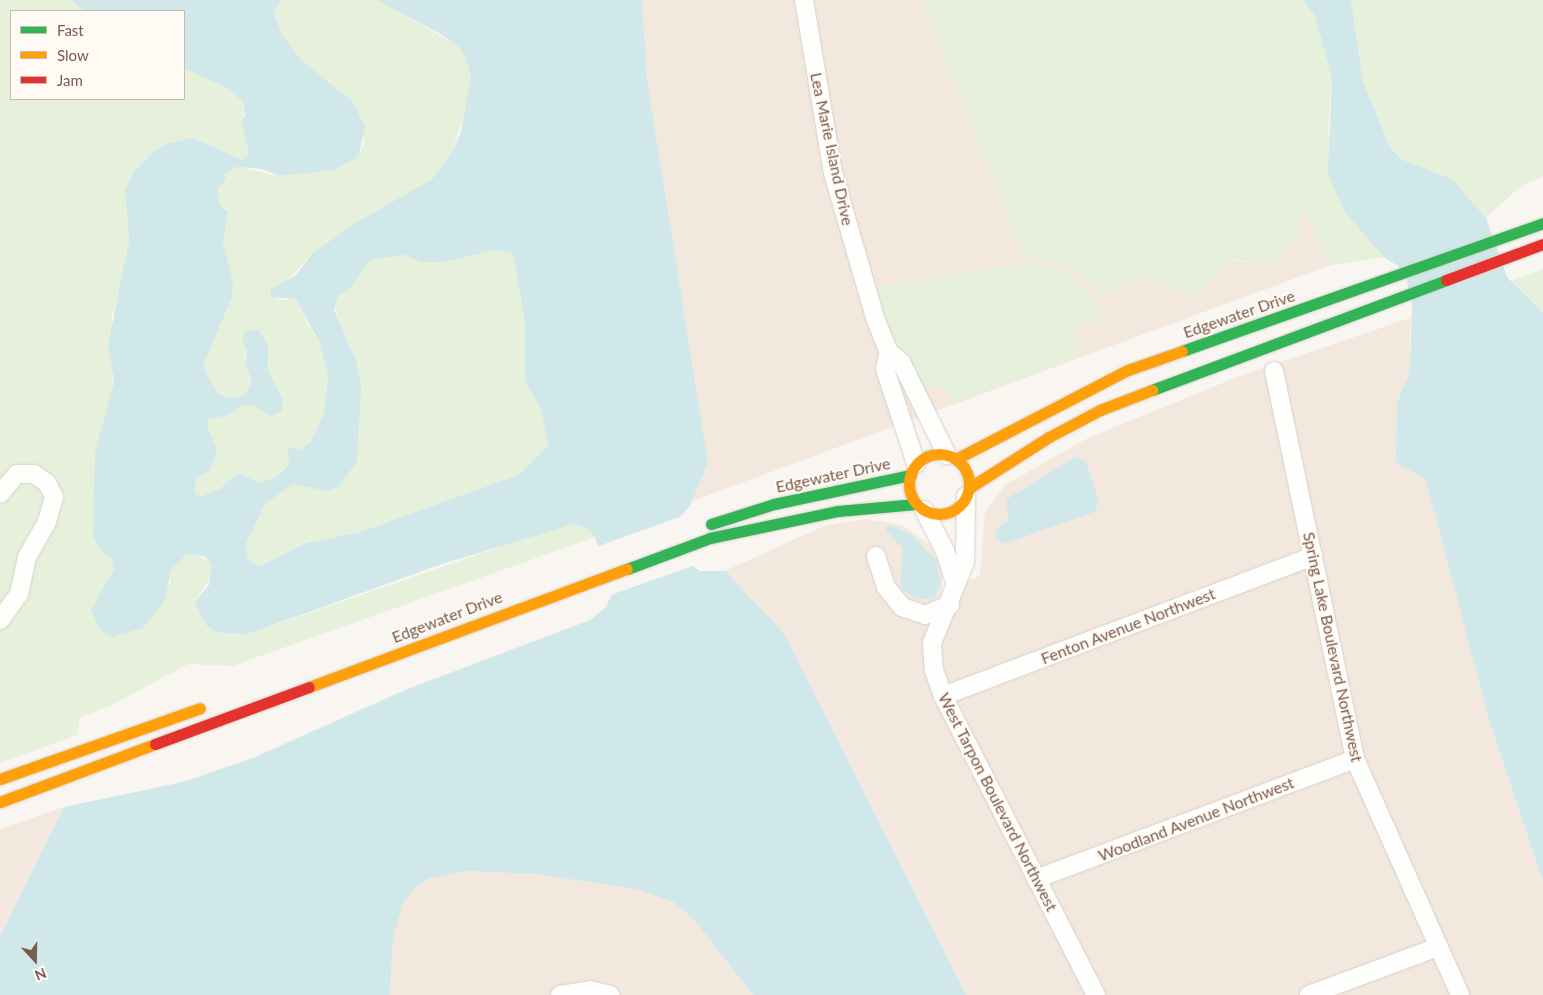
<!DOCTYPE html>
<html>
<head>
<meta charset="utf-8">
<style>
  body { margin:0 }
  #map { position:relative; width:1543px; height:995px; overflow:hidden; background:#f9f5f0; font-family:Lato,sans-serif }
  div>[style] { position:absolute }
  .residential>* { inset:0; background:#f2e8de }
  .green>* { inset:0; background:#e7f0db }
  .water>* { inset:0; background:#d0e8ea }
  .pier>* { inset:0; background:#f9f5f0 }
  .roads { filter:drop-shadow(0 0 1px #d7d1cb) drop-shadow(0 0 1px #d7d1cb) }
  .street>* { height:18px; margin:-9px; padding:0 9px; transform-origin:9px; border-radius:9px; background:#fefefd }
  .fast>* { height:11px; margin:-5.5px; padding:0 5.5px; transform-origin:5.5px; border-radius:5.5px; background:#30b455 }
  .slow>* { height:11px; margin:-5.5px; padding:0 5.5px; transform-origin:5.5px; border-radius:5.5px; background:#ff9f0a }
  .slow>.ring { margin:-5.5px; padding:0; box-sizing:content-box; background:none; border:11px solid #ff9f0a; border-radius:50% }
  .jam>* { height:11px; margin:-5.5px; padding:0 5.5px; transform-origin:5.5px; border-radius:5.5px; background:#e5322d }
  span { translate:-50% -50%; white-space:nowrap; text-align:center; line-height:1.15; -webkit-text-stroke:4px #fffaf3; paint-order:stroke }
  .street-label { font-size:16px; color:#7a5c4d }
  .legend { position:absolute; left:10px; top:10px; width:175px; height:90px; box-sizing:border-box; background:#fffaf3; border:1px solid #cabbb1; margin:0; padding:6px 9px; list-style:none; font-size:15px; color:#7a5c4d }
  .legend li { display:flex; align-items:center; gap:10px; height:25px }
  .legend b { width:25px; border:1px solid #cabbb1 }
  .north { position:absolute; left:10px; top:935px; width:50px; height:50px; -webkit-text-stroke:4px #fffaf3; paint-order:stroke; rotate:159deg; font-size:14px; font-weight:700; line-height:20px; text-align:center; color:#7a5c4d }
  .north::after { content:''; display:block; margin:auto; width:18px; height:22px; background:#7a5c4d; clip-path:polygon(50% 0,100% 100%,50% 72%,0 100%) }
</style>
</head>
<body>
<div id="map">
  <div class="residential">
    <div style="clip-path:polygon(642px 0,923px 0,1022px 251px,1074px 269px,1105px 294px,1145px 278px,1192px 298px,1215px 280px,1225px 260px,1246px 262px,1301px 205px,1331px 265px,692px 501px,708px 463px,647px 79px)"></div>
    <div style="clip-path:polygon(1410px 318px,1410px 371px,1397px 403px,1426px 480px,1488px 716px,1543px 881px,1543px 995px,966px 995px,784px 633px,725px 571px,824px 526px,866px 519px,902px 525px,930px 545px,942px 569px,942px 591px,980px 576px,985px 511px,1005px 485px,1084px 440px,1237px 377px)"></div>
    <div style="clip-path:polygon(64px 807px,0 936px,0 829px)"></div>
    <div style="clip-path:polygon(466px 871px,536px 874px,635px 889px,670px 901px,692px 917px,753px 995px,390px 995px,393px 938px,403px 903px,416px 887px,428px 879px)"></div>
  </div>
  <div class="green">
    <div style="clip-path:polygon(0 0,72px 0,84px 11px,11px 11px,11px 99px,184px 99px,184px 68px,229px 89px,243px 102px,244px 135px,249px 155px,244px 160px,193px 138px,154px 151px,135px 170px,125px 189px,129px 241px,125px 277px,112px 315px,114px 569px,100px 598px,170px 584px,171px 570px,179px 561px,187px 554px,197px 554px,212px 565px,212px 574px,195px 602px,233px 635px,245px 635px,555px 528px,575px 524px,587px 528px,595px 537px,232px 666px,188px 664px,112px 705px,80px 717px,77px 735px,0 763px)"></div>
    <div style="clip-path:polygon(282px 0,376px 0,394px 9px,458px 46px,466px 58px,471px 78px,469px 100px,451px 154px,432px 179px,352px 225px,314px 252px,284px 284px,277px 300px,296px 299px,303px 307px,306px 321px,320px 343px,328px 375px,324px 413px,310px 443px,275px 478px,259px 483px,242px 474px,234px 476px,221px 489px,202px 496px,195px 494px,196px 477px,210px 471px,217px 449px,208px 428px,208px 420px,228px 415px,242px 405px,253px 405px,274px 384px,268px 370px,269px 359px,246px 344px,245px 362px,252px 381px,244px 396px,227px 398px,218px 393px,206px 373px,204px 364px,232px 297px,233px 282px,223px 242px,226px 208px,219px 203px,218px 188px,224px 182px,224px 174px,237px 167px,279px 176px,335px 170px,359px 156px,365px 140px,352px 101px,301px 60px,281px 33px,274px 12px)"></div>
    <div style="clip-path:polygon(923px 0,1303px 0,1315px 16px,1332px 78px,1328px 132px,1365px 234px,1384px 257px,1331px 265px,1302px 206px,1299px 233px,1274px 262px,1225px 260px,1215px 280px,1192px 298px,1145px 278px,1105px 294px,1074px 269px,1022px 251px)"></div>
    <div style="clip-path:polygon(1351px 0,1543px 0,1543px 177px,1522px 185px,1486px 218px,1452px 179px,1401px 159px,1391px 149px,1363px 82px)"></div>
    <div style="clip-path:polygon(495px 250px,513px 254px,525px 324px,525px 382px,540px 408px,550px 445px,518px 475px,360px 532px,306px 543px,260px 566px,253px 564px,247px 557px,246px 544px,265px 504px,293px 484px,326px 491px,342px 330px,333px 303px,338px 296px,350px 289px,369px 262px,376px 259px,404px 255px,421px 262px,444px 262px)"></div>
    <div style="clip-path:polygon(1035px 262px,1059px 267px,1080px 283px,1104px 314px,1099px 321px,1073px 330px,1081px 356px,953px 403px,947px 392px,937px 386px,919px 389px,866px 288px)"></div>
    <div style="clip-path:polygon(1543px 269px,1543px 312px,1512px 281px)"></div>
  </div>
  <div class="water">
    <div style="clip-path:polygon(evenodd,72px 0,282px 0,274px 12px,281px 33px,301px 60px,352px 101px,365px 126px,359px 156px,335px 170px,279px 176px,262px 169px,237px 167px,225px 174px,226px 180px,218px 188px,219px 203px,228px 212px,223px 242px,233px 282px,232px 297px,204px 364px,206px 373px,218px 393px,227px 398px,244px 396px,252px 381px,245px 362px,247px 351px,242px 337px,246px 331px,259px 330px,268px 345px,268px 370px,282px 398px,282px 410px,271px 416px,253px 405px,242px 405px,228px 415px,208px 420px,208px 428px,217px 449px,210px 471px,196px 478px,195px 494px,202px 496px,220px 489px,234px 476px,242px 474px,259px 483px,275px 478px,289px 464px,288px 448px,300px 450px,310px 443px,324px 413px,328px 375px,320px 343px,296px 299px,270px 297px,271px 289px,295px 276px,314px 252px,352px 225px,432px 179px,451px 154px,461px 132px,471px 78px,466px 58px,458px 46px,439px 33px,376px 0,642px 0,647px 79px,708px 463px,690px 506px,677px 520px,678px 537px,691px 565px,700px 571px,725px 571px,784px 633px,966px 995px,753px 995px,692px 917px,671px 901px,635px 889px,536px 874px,466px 871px,428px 879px,416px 887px,403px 903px,393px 938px,390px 995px,0 995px,0 936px,64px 807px,183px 782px,253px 758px,405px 690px,590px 620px,606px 607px,612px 594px,595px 537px,587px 528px,574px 524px,442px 564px,245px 635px,216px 632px,206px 625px,195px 602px,209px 585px,212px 565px,204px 556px,187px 554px,171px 570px,165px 600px,143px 628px,112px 637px,101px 631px,91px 610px,114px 569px,112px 559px,101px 551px,93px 536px,95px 453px,114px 381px,108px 345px,129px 241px,125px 189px,135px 170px,154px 151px,169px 143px,193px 138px,243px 160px,249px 155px,241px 121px,245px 116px,243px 102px,229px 89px,184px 68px,184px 11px,84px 11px,72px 0,495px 250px,513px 254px,525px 324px,525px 382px,540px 408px,549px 445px,518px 475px,360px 532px,306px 543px,260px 566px,253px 564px,247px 557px,246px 544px,265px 504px,293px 484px,326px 491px,339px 487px,357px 461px,361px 386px,356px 361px,334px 310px,338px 296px,350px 289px,369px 262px,376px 259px,404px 255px,421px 262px,444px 262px,495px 250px)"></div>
    <div style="clip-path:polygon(1303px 0,1351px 0,1363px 82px,1391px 149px,1401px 159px,1452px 179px,1486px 218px,1507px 277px,1543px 312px,1543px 881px,1488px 716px,1426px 480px,1396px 462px,1397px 403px,1410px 371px,1412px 302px,1404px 270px,1384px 257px,1344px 211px,1328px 174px,1332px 78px,1315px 16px)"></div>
    <div style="clip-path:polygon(1077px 456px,1086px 462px,1099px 502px,1094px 512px,1003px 544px,995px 538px,996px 530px,1008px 520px,1007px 499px)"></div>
    <div style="clip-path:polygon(888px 524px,912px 535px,936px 560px,941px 582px,934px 599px,916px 599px,903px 590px,900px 581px,903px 549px,886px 530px)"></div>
  </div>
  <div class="pier">
    <div style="clip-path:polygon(682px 516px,680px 536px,695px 565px,608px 596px,596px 547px)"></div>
  </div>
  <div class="roads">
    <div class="street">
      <div style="left:804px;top:0;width:175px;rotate:80.5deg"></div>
      <div style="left:833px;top:173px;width:151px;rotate:73.8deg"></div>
      <div style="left:875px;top:318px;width:37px;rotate:68deg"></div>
      <div style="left:889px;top:352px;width:16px;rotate:40deg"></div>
      <div style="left:901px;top:362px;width:104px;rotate:63.7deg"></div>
      <div style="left:889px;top:352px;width:17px;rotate:103deg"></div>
      <div style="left:885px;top:369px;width:100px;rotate:71.9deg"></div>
      <div style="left:1274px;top:371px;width:396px;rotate:78.2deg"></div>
      <div style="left:1355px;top:759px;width:258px;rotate:66deg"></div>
      <div style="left:0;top:494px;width:26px;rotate:-50deg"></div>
      <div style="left:17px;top:474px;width:17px"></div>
      <div style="left:34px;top:474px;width:16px;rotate:35deg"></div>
      <div style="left:47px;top:483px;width:16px;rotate:63deg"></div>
      <div style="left:54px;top:497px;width:26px;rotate:106deg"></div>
      <div style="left:47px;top:522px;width:40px;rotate:119.7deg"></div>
      <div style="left:27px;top:557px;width:38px;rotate:102deg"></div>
      <div style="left:19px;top:594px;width:32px;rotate:126deg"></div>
      <div style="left:966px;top:496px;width:66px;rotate:90.9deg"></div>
      <div style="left:965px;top:562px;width:87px;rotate:112.2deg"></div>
      <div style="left:932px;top:643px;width:27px;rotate:86deg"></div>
      <div style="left:934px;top:670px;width:28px;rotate:71deg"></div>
      <div style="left:943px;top:696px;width:336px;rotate:62.9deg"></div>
      <div style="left:924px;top:510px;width:46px;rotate:62.9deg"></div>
      <div style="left:945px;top:551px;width:35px;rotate:72deg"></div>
      <div style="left:876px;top:556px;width:33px;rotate:72deg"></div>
      <div style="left:886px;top:587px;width:26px;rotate:51deg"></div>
      <div style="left:902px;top:607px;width:24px;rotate:19deg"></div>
      <div style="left:925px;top:615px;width:27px;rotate:-22deg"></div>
      <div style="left:943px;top:696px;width:396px;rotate:-20.7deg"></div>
      <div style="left:1036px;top:879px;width:341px;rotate:-20.6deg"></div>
      <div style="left:560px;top:995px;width:30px;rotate:-9deg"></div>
      <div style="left:590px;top:990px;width:21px;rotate:14deg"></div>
      <div style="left:1309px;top:995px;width:138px;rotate:-20.4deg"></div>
    </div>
    <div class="fast">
      <div style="left:1182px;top:351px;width:383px;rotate:-19.5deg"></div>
      <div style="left:1152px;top:390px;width:314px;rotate:-20.5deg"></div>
      <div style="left:711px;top:524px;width:66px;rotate:-17.6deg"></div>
      <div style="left:774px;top:504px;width:140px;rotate:-12deg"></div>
      <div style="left:627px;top:569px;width:89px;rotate:-20.5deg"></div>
      <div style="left:710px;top:538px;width:131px;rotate:-11.9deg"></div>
      <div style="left:838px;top:511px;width:78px;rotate:-5.1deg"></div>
    </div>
    <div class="slow">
      <div class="ring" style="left:909px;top:454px;width:49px;height:49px"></div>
      <div style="left:956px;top:459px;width:194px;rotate:-27.4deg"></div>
      <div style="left:1128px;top:370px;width:57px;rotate:-19.4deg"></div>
      <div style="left:969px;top:488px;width:95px;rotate:-32.5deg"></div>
      <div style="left:1049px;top:437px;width:58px;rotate:-27.9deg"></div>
      <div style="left:1100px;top:410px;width:56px;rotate:-21deg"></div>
      <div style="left:309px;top:687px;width:339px;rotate:-20.4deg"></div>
      <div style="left:0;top:779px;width:212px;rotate:-19.5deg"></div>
      <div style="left:0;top:802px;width:165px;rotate:-20.5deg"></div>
    </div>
    <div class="jam">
      <div style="left:1446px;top:280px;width:103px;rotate:-20.4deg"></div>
      <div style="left:155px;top:744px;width:164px;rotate:-20.3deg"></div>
    </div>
  </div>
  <div class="street-label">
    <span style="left:832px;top:149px;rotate:78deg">Lea Marie Island Drive</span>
    <span style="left:1239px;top:314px;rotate:-19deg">Edgewater Drive</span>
    <span style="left:833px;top:475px;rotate:-12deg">Edgewater Drive</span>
    <span style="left:447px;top:617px;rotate:-21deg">Edgewater Drive</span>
    <span style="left:1128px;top:626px;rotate:-21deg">Fenton Avenue Northwest</span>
    <span style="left:1333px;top:647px;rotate:78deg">Spring Lake Boulevard Northwest</span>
    <span style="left:998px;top:802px;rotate:63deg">West Tarpon Boulevard Northwest</span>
    <span style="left:1196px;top:819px;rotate:-21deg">Woodland Avenue Northwest</span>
  </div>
  <ul class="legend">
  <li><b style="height:6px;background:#30b455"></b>Fast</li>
  <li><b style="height:6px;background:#ff9f0a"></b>Slow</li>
  <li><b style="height:6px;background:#e5322d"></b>Jam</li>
  </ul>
  <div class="north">N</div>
</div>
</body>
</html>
